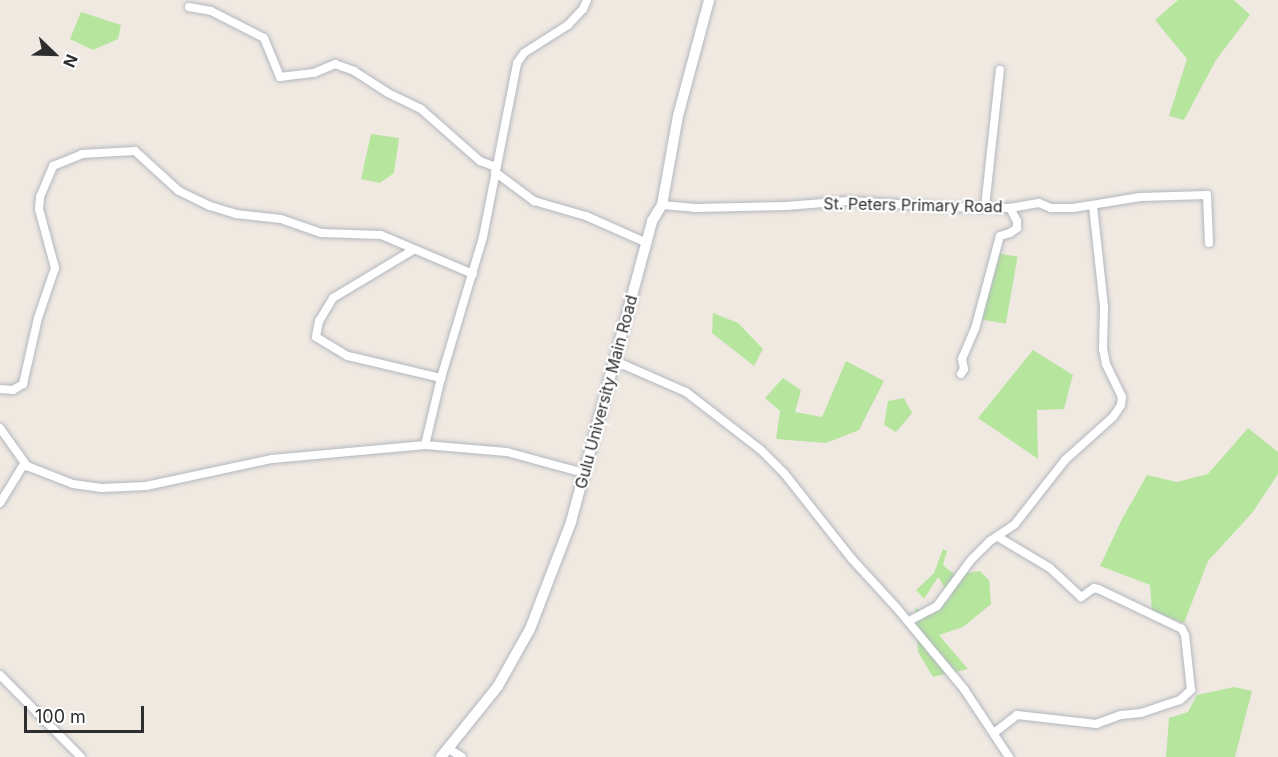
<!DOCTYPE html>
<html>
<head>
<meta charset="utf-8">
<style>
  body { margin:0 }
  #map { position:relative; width:1278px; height:757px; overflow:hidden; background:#efe9e1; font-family:Inter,sans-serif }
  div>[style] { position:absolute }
  .green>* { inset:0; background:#b6e59e; transform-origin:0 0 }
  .roads { filter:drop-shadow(0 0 2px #b4b7c1) drop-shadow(0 0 2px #b4b7c1) }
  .street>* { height:8px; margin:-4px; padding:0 4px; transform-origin:4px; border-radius:4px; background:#fff }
  .secondary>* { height:10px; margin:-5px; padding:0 5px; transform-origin:5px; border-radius:5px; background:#fff }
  span { translate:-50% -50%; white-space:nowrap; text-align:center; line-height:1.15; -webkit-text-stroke:4.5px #fff; paint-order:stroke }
  .street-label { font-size:16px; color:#2e2e2e }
  .north { position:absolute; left:24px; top:24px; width:60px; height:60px; -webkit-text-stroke:4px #fff; paint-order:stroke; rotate:113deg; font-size:16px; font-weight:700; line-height:24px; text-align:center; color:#2e2e2e }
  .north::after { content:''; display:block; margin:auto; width:21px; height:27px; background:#2e2e2e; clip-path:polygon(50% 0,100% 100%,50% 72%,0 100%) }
  .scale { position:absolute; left:24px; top:706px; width:120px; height:27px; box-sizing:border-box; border:3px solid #2e2e2e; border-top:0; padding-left:8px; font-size:18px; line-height:21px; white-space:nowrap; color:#2e2e2e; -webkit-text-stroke:4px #fff; paint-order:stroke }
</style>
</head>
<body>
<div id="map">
  <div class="green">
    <div style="clip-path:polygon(1178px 0,1234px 0,1250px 15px,1216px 60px,1184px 120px,1169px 116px,1187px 59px,1155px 20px)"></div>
    <div style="clip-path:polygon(81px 12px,121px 25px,118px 39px,93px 50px,70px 39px)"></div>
    <div style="clip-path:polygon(371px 134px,399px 138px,394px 173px,380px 183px,361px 179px)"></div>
    <div style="left:991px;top:252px;width:27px;height:68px;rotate:10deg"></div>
    <div style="clip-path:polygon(713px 313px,738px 323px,763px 349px,754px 366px,712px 333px)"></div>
    <div style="clip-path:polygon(1033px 350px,1073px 375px,1064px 409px,1037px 410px,1038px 459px,978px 418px)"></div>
    <div style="clip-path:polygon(846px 361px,884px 381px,859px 430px,826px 443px,776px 439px,780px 411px,765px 398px,783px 378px,801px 390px,795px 412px,822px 417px)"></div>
    <div style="clip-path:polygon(904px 398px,912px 413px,896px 432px,884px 425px,888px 401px)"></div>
    <div style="clip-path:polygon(1248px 428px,1278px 452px,1278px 474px,1252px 513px,1208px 561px,1184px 623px,1152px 611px,1150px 585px,1100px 566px,1122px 519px,1147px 475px,1177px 482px,1208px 474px)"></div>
    <div style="clip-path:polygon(943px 549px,947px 551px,943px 565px,955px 575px,980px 571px,989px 580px,991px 604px,963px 627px,939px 635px,968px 669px,933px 677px,918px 652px,915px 608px,932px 615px,951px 597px,938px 577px,924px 599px,916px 590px,934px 573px)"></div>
    <div style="clip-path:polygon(1234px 687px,1252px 691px,1235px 757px,1166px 757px,1169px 718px,1188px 712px,1197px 695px)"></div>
  </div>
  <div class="roads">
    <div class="street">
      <div style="left:189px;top:7px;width:22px;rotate:10deg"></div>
      <div style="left:211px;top:11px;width:59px;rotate:27deg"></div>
      <div style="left:264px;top:38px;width:42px;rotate:67.7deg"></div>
      <div style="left:280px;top:77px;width:34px;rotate:-7deg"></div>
      <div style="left:314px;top:73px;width:23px;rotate:-23deg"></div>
      <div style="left:335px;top:64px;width:20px;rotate:20deg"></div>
      <div style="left:354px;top:71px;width:40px;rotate:32.9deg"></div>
      <div style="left:388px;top:93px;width:37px;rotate:26deg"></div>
      <div style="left:421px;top:109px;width:79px;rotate:41.4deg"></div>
      <div style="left:480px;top:161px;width:17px;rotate:21deg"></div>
      <div style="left:495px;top:172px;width:49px;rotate:36.6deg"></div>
      <div style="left:534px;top:201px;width:54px;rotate:16.1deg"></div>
      <div style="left:586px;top:216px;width:67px;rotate:23.9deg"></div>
      <div style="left:662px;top:205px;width:33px;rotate:5deg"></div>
      <div style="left:695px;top:208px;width:91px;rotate:-1.3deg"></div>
      <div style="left:786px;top:206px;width:63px;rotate:-4.5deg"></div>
      <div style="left:849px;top:201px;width:94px;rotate:3.7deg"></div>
      <div style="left:943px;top:207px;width:67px;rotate:0.9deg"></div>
      <div style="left:1010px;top:208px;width:29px;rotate:-10deg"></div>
      <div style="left:1039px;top:203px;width:13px;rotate:23deg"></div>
      <div style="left:1051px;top:208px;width:22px"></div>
      <div style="left:1073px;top:208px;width:68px;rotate:-9.3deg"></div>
      <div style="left:1140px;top:197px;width:67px;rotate:-1.7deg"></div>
      <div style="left:1207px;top:195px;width:48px;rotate:87.6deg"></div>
      <div style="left:985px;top:207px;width:138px;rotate:-83.8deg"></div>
      <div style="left:413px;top:250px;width:93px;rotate:149deg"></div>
      <div style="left:333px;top:298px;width:27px;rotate:121deg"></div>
      <div style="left:319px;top:321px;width:16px;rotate:101deg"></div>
      <div style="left:316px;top:337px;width:37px;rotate:31deg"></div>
      <div style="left:348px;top:356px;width:96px;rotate:13.3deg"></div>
      <div style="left:615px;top:361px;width:77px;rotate:23.6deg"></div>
      <div style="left:686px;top:392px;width:95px;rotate:37.7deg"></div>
      <div style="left:761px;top:450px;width:33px;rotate:45deg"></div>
      <div style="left:784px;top:473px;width:110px;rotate:51.7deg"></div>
      <div style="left:852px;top:559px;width:65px;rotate:47.5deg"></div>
      <div style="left:896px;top:607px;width:107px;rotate:50.3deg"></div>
      <div style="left:964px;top:689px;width:82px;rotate:56.5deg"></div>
      <div style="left:961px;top:374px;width:6px;rotate:-59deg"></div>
      <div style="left:964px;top:369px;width:10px;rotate:-101deg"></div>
      <div style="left:962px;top:359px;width:33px;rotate:-67deg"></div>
      <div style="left:975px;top:329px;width:96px;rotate:-75deg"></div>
      <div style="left:1000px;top:236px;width:10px;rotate:-17deg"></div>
      <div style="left:1010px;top:233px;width:9px;rotate:-36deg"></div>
      <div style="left:1017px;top:228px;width:7px;rotate:-90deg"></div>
      <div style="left:1017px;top:221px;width:15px;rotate:-118deg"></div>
      <div style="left:0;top:389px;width:13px;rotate:4deg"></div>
      <div style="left:13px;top:390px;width:12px;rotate:-31deg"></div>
      <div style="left:23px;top:384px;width:68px;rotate:-77.2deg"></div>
      <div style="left:38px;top:318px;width:53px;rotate:-71.2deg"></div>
      <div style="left:55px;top:268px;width:61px;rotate:-105.2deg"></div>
      <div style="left:39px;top:209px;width:12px;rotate:-85deg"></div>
      <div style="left:40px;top:197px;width:34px;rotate:-67deg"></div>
      <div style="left:53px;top:166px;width:31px;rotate:-22deg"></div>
      <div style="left:82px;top:154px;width:53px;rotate:-3.2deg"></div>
      <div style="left:135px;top:151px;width:59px;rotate:42.3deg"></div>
      <div style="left:179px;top:191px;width:34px;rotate:26deg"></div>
      <div style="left:210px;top:206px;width:27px;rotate:17deg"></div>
      <div style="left:236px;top:214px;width:45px;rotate:6.3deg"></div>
      <div style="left:281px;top:219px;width:42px;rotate:19.3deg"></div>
      <div style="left:321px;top:233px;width:60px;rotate:1.9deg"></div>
      <div style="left:381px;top:235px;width:100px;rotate:23deg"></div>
      <div style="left:0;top:428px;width:47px;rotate:54.6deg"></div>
      <div style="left:27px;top:466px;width:49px;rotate:21.4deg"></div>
      <div style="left:73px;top:484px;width:29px;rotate:8deg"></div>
      <div style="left:102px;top:488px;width:44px;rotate:-2.6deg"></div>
      <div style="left:146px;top:486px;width:129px;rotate:-12.1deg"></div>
      <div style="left:272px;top:459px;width:154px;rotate:-5.2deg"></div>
      <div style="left:425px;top:445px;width:82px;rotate:4.9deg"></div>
      <div style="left:507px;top:452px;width:80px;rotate:15.3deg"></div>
      <div style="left:425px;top:445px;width:69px;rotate:-76.6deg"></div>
      <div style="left:441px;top:378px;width:147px;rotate:-73.4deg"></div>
      <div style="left:483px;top:237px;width:177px;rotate:-78.9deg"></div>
      <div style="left:517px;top:63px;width:12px;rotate:-55deg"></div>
      <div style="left:524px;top:53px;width:52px;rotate:-32.5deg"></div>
      <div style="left:568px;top:25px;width:22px;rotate:-47deg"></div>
      <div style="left:583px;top:9px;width:10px;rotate:-66deg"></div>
      <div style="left:0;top:503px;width:46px;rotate:-58.4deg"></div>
      <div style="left:909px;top:621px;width:32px;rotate:-28deg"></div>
      <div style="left:937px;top:606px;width:57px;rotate:-53.5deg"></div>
      <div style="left:971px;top:560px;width:27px;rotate:-45deg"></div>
      <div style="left:990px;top:541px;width:30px;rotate:-34deg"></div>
      <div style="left:1015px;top:524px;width:81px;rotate:-52deg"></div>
      <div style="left:1065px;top:460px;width:64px;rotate:-41.9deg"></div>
      <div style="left:1113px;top:417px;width:14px;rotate:-56deg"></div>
      <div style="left:1121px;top:405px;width:8px;rotate:-83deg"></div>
      <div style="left:1122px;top:397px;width:37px;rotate:-116deg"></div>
      <div style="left:1106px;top:364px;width:15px;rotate:-101deg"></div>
      <div style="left:1103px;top:349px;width:42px;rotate:-88.6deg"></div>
      <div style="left:1104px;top:307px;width:102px;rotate:-96.2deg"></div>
      <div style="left:0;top:675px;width:115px;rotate:45.4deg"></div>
      <div style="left:994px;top:733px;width:29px;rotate:-38deg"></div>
      <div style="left:1017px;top:715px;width:80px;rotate:6.5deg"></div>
      <div style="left:1096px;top:724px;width:27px;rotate:-20deg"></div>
      <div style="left:1121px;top:715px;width:20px;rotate:-6deg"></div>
      <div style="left:1141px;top:713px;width:41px;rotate:-18.4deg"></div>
      <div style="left:1180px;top:700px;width:15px;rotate:-42deg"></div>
      <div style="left:1191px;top:690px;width:55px;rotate:-96.2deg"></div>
      <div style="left:1185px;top:635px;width:7px;rotate:-117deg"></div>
      <div style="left:1182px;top:629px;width:93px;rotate:-154.5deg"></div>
      <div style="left:1098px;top:589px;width:4px;rotate:-166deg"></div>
      <div style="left:1094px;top:588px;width:16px;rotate:145deg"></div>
      <div style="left:1081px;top:597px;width:42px;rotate:-136.9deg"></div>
      <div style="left:1050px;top:568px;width:61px;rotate:-149.2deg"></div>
      <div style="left:449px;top:749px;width:15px;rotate:32deg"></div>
    </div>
    <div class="secondary">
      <div style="left:441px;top:757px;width:91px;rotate:-51.2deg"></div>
      <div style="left:498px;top:686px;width:65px;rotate:-60.7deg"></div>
      <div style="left:530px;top:629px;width:115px;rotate:-69deg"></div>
      <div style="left:571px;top:522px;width:312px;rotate:-74.9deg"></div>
      <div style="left:652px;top:221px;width:19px;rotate:-58deg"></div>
      <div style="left:662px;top:205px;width:90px;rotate:-79.8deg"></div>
      <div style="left:678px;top:116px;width:120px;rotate:-75deg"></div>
    </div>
  </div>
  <div class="street-label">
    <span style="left:913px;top:205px;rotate:1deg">St. Peters Primary Road</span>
    <span style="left:606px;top:392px;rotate:-75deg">Gulu University Main Road</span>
  </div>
  <div class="north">N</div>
  <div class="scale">100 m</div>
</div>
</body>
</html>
